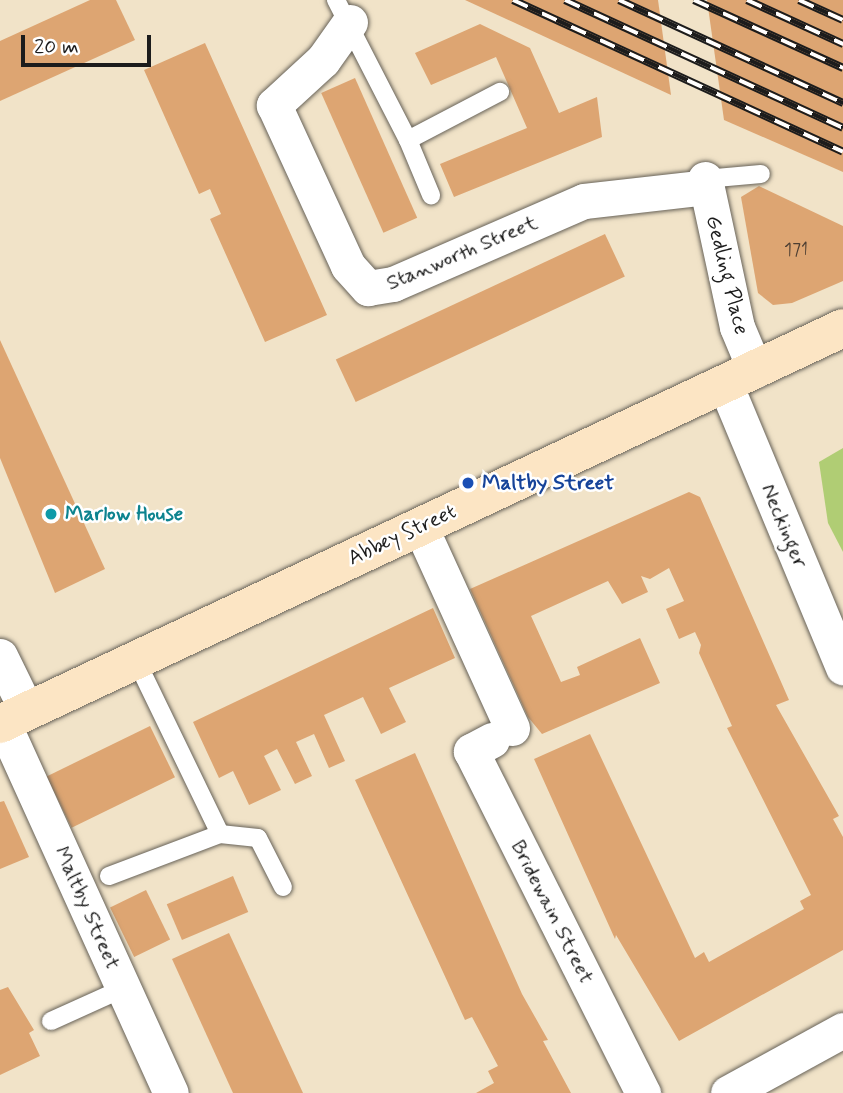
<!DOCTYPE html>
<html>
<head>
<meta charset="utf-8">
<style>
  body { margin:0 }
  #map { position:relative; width:843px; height:1093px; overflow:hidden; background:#f1e3c8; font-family:Mynerve,sans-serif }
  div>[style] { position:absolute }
  .green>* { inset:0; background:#b0cd74 }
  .building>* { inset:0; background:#dda572; transform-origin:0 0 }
  .roads { filter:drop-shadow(0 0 2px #676258) drop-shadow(0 0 2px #676258) }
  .lane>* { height:18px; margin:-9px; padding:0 9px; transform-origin:9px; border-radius:9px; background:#fff }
  .street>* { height:35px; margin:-17.5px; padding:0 17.5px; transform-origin:17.5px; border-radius:17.5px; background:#fff }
  .secondary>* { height:38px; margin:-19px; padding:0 19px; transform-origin:19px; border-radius:19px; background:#fce5c4 }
  .rail>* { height:8px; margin-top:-4px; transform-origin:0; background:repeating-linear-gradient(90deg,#fff 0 16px,#1c1c1c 0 32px); box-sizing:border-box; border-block:2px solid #1c1c1c }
  .dots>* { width:19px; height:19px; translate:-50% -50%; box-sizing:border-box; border:4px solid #fff; border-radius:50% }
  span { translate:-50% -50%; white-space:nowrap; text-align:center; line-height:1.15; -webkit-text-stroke:5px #fff; paint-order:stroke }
  .number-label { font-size:18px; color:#4c3e32 }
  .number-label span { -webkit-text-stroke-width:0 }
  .street-label { font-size:21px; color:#1c1c1c }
  .transit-label { font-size:21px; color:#164399; font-weight:700 }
  .left { translate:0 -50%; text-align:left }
  .culture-label { font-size:21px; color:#0d838f; font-weight:700 }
  .scale { position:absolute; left:21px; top:35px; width:130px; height:32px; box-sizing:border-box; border:4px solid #1c1c1c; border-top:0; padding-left:9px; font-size:21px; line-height:24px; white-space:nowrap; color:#1c1c1c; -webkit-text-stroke:5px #fff; paint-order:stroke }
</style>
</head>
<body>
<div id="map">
  <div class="green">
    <div style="clip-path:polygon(843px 448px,843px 552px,828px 523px,819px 462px)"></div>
  </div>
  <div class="building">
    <div style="clip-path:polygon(90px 0,116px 0,135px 40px,0 101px,0 41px)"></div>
    <div style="clip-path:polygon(465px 0,658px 0,671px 95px)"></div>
    <div style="clip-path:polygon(707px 0,843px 0,843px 172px,724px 120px)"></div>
    <div style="clip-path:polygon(480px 24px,530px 48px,559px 113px,597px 97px,602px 137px,454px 197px,440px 164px,527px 128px,496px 57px,431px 85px,415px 53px)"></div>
    <div style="clip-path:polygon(205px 43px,327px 315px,265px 342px,210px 219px,221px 214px,210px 189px,199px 194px,144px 70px)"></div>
    <div style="left:355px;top:78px;width:153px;height:37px;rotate:66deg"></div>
    <div style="clip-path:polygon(759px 186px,843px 226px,843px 281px,792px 303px,773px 305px,758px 293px,741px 197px)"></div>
    <div style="left:605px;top:234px;width:47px;height:297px;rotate:65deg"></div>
    <div style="clip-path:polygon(0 340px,105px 569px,55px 593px,0 458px)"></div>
    <div style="clip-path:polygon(689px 492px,700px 497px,789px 700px,776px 705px,839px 816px,833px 819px,843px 837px,843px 950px,679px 1041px,616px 935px,615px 939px,534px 759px,590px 734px,695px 958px,704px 952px,709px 962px,804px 909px,800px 901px,811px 895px,727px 728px,732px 726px,699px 653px,701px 645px,695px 632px,679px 639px,666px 609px,684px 601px,669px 568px,650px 579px,641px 576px,648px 592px,622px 604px,608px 581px,531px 616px,561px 682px,580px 675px,577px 667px,640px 638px,660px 683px,542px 734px,528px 717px,470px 589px)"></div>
    <div style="clip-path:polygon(433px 608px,455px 658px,389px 688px,406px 722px,381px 734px,363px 697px,324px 715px,345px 761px,329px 768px,314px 734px,296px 742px,312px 776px,295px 784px,277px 749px,264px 756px,281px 790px,249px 805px,233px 771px,219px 778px,193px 722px)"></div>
    <div style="left:150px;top:726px;width:57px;height:115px;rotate:64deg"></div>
    <div style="clip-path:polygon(415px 753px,522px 994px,548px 1040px,543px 1041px,571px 1093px,476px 1093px,494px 1083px,488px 1071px,498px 1066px,472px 1017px,465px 1020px,355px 780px)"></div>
    <div style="clip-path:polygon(4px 801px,29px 857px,0 869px,0 802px)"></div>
    <div style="left:233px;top:876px;width:39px;height:72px;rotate:67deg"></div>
    <div style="left:146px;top:890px;width:55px;height:40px;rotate:64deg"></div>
    <div style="clip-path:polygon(229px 933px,303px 1093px,233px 1093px,172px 959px)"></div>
    <div style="clip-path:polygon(8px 987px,34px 1030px,29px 1033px,40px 1056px,0 1075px,0 990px)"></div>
  </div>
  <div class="roads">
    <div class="lane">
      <div style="left:336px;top:0;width:157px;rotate:62.8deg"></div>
      <div style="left:408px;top:140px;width:104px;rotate:-27.6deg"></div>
      <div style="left:408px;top:140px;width:60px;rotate:67.3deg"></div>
      <div style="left:705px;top:179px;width:56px;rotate:-5.1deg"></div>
      <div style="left:136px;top:660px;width:193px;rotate:64.2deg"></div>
      <div style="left:109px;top:876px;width:119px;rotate:-20.7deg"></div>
      <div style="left:220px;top:834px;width:38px;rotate:6deg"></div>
      <div style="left:258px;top:838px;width:55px;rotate:63deg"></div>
      <div style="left:51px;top:1021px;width:80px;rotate:-24.3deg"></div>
    </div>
    <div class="street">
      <div style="left:350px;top:22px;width:47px;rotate:125.4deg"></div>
      <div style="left:323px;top:60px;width:67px;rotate:137.4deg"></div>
      <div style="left:274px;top:105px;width:177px;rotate:65.3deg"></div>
      <div style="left:348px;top:266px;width:30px;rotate:48deg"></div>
      <div style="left:368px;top:288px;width:25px;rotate:-9deg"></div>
      <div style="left:393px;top:284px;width:208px;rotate:-23.5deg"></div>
      <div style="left:584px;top:201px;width:123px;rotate:-6.5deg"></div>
      <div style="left:705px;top:179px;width:151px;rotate:77.8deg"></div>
      <div style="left:737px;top:327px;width:47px;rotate:67.3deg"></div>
      <div style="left:725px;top:384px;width:307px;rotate:67.4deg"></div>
      <div style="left:420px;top:526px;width:222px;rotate:65.5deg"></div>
      <div style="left:0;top:656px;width:61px;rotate:63.9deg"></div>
      <div style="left:3px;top:723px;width:406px;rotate:65.6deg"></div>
      <div style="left:492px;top:740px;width:24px;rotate:152deg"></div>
      <div style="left:471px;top:751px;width:383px;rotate:63.3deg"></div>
      <div style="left:728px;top:1093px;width:131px;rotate:-28.7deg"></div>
    </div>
    <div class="secondary">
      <div style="left:0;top:724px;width:931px;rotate:-25.16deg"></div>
    </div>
  </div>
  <div class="rail">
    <div style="left:513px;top:0;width:363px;rotate:24.7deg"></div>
    <div style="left:565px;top:0;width:306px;rotate:24.7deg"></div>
    <div style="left:619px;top:0;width:247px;rotate:24.7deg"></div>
    <div style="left:694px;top:0;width:164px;rotate:24.5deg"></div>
    <div style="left:747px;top:0;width:106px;rotate:24.6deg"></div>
    <div style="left:799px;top:0;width:48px;rotate:24.4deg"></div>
  </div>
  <div class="dots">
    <div style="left:468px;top:483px;background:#1a4fb4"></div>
    <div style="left:51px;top:514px;background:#0f9aa8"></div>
  </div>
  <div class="number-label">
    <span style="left:796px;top:250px">171</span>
  </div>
  <div class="street-label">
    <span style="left:462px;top:253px;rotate:-23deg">Stanworth Street</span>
    <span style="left:727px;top:275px;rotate:76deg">Gedling Place</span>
    <span style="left:784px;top:526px;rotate:67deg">Neckinger</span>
    <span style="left:402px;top:535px;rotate:-25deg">Abbey Street</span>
    <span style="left:87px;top:908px;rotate:66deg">Maltby Street</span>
    <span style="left:552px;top:912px;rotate:63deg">Bridewain Street</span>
  </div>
  <div class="transit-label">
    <span class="left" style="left:482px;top:483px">Maltby Street</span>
  </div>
  <div class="culture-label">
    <span class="left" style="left:65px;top:514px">Marlow House</span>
  </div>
  <div class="scale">20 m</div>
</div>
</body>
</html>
